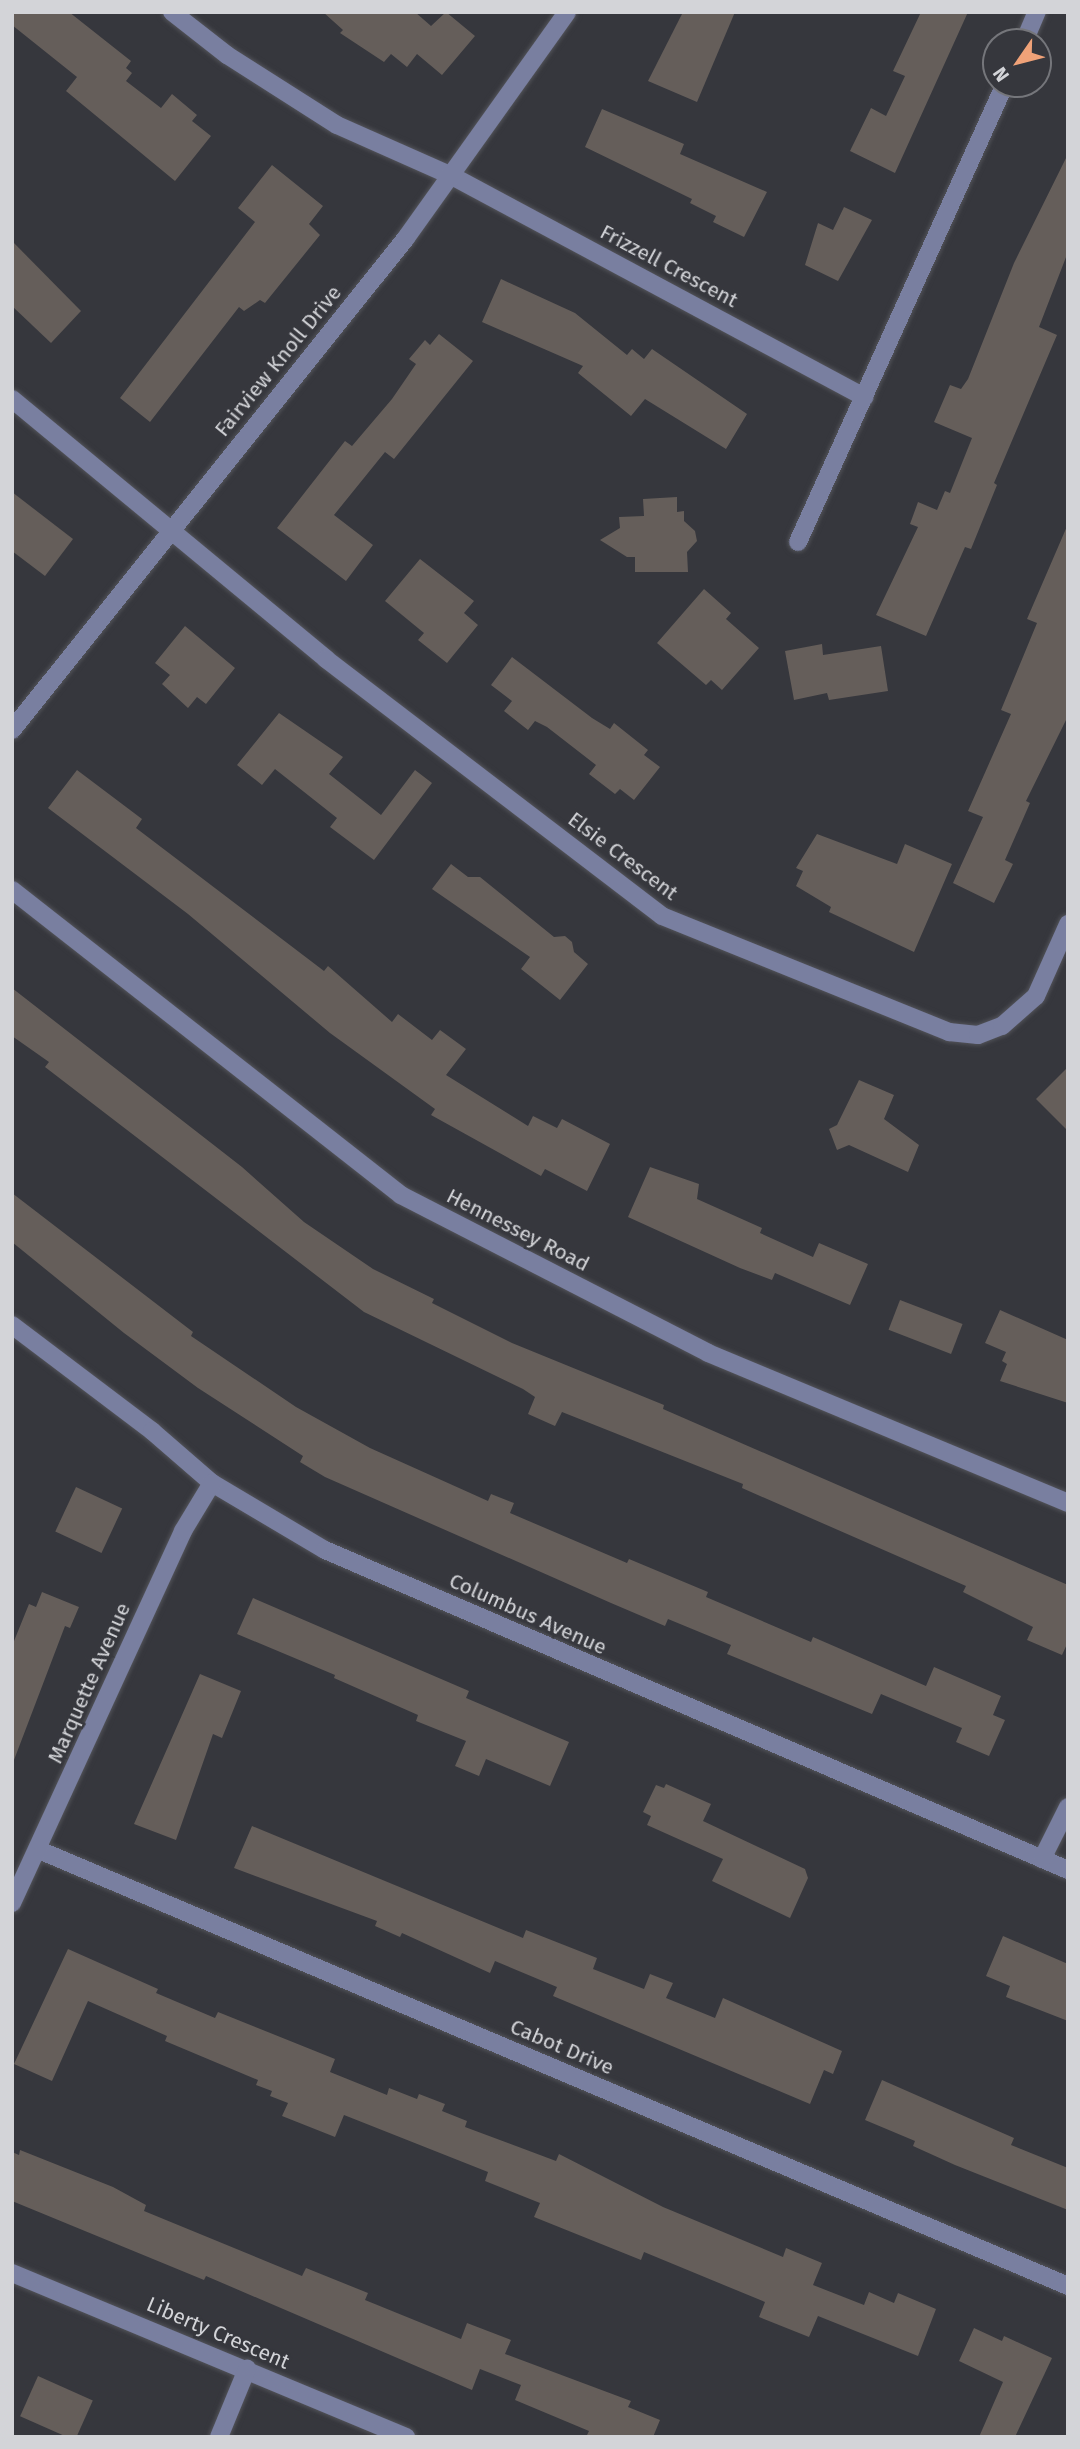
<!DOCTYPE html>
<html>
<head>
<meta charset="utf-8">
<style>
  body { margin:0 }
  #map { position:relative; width:1080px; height:2449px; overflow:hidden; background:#36373d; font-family:"Fira Sans",sans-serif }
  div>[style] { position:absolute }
  .building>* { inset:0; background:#655e5a; transform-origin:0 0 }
  .roads { filter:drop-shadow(0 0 2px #525359) drop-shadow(0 0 2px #525359) }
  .minor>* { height:18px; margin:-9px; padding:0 9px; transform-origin:9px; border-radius:9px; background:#797fa0 }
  span { translate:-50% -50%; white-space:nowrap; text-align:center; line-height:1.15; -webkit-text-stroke:5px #36373d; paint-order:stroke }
  .street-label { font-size:21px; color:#d3d4d8 }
  .frame { position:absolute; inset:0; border:14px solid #d3d4d8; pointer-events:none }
  .north { position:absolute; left:982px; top:28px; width:70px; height:70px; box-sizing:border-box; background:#36373d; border:2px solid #75767b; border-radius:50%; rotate:235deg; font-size:19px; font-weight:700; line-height:28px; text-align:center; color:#d3d4d8 }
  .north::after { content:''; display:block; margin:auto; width:24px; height:32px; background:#f0a278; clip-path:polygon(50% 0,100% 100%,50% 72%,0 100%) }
</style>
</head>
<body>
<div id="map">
  <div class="building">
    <div style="clip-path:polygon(12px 12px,69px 12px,131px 61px,126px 68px,132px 73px,126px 81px,161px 108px,172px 94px,197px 115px,192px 121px,211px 136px,175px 181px,66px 91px,77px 77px,12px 25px)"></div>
    <div style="clip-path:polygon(323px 12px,415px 12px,431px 26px,446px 12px,475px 36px,442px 75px,417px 54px,407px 67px,391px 54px,384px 62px,340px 33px,343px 30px)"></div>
    <div style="clip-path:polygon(683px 12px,735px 12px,697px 102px,648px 81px)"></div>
    <div style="clip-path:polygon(921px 12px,968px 12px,895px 173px,850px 151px,871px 108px,886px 116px,905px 76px,893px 71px)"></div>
    <div style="clip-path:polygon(602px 109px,684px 144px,680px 154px,767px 192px,744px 237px,713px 222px,716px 216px,690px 203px,692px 199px,585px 147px)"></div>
    <div style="clip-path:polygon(1068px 154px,1068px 252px,1039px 327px,1057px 335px,994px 483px,997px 485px,971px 549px,965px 547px,926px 636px,876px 615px,918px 527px,910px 524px,918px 502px,937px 510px,945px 491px,950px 493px,972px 438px,934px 422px,950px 385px,961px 389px,968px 379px,1014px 263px)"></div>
    <div style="clip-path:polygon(272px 165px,323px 206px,309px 224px,320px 235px,265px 303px,260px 300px,244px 311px,239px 307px,150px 422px,120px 398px,255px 222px,238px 208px)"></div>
    <div style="clip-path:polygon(844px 207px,872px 220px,838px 281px,805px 265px,818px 223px,833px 230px)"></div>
    <div style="clip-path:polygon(12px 241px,81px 311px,51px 343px,12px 306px)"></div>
    <div style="clip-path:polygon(501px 279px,575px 313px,627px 355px,632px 349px,644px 359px,652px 349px,747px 414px,726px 449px,645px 399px,631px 416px,578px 373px,583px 366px,482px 322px)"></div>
    <div style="clip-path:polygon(439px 334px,473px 361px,394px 459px,385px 452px,334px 515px,373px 545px,346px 581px,277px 528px,345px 441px,352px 446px,392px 399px,416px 364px,409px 359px,425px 340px,430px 345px)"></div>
    <div style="clip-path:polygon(12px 492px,73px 539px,45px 576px,12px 551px)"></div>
    <div style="clip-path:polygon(677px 497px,677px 512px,684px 511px,684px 521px,695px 531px,697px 541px,687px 552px,688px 572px,635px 572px,635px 557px,627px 557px,600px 540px,620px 528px,619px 517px,644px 516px,643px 499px)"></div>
    <div style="clip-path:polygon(1068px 524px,1068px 716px,1026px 801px,1030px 803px,1005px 860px,1013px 864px,994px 903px,953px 883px,983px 817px,968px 811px,1011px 714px,1001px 710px,1037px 623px,1027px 619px)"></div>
    <div style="clip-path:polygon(420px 559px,474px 601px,464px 613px,478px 625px,447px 663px,418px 640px,424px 633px,385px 601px)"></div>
    <div style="clip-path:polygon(704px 589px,731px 613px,726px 619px,759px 648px,722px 690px,711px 680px,706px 685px,657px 643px)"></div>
    <div style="clip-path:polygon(185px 626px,235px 668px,206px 704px,197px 697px,188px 708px,162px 684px,170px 675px,155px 663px)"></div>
    <div style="clip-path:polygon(822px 644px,823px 655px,881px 646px,888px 691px,829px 700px,827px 693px,794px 700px,785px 651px)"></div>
    <div style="clip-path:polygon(512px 657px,592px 718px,610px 729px,614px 723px,648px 750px,644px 755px,660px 767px,634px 800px,620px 789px,615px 794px,589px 774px,596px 765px,547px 727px,535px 721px,528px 730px,504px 711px,512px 701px,491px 685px)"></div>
    <div style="clip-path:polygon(279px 713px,343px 757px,329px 774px,381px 815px,415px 770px,432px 783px,374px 860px,330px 827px,337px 818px,275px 769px,262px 785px,237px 765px)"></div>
    <div style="clip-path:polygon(77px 770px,142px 819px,136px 828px,324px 971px,328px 966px,392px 1022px,398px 1014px,432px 1040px,440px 1030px,466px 1049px,446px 1075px,528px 1126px,533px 1116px,557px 1128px,562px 1119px,610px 1144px,587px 1191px,545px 1169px,541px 1176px,431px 1115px,435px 1109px,330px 1033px,188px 914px,48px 808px)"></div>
    <div style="clip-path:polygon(817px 834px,897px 864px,905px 844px,952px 864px,914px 952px,829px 912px,831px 907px,796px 886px,803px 871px,796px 868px)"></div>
    <div style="clip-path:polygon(451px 864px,468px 877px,480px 877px,554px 937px,565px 936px,572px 942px,574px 952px,588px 964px,560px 1000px,521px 969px,530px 957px,432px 889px)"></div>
    <div style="clip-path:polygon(12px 988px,242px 1167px,304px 1222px,373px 1269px,434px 1299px,432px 1303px,512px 1343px,664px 1405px,663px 1409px,1068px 1585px,1068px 1642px,1062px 1655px,1027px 1640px,1033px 1627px,963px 1592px,966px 1586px,742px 1488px,743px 1484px,562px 1412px,555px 1426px,528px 1414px,535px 1397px,523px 1389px,364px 1312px,45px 1067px,49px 1062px,12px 1036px)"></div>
    <div style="clip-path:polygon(1068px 1067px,1068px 1131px,1036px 1099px)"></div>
    <div style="clip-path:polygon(859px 1080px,894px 1095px,884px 1119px,919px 1145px,908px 1172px,849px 1145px,837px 1150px,829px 1129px,837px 1125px)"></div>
    <div style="clip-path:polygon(650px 1167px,699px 1184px,697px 1199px,762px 1228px,760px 1233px,813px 1257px,819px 1243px,868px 1264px,850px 1305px,775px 1273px,772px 1280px,740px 1268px,628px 1217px)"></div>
    <div style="clip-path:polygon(12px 1193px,193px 1332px,191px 1336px,296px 1407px,370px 1448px,488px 1501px,491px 1494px,514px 1503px,510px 1513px,627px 1563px,629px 1559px,708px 1592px,706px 1597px,811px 1642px,813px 1637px,926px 1686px,934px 1667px,1001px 1696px,993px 1715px,1005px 1720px,989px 1756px,956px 1742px,962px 1728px,881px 1694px,872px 1714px,727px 1654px,731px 1645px,668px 1619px,665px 1626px,611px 1603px,325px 1477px,300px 1462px,303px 1456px,198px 1388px,124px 1333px,12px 1242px)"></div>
    <div style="left:900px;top:1300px;width:67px;height:32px;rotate:21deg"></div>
    <div style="clip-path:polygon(1000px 1310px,1068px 1340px,1068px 1403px,1000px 1381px,1007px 1364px,1002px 1361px,1006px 1352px,985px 1343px)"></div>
    <div style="left:76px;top:1487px;width:51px;height:49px;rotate:25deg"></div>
    <div style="clip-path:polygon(42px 1592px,79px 1607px,70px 1628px,65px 1626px,14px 1760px,12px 1646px,29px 1604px,36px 1607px)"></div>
    <div style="clip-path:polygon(253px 1598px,469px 1691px,466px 1698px,569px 1742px,550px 1786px,486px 1759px,479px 1776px,455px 1766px,466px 1741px,416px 1721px,418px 1715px,334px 1678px,335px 1675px,237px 1634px)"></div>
    <div style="clip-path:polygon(200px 1674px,241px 1691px,222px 1738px,213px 1734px,176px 1840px,134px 1824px)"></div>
    <div style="clip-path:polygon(666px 1784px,711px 1804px,703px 1821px,805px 1869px,808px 1878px,790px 1918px,712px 1881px,723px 1859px,647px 1825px,651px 1816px,643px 1812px,656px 1785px,664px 1788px)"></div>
    <div style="clip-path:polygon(252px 1826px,523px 1938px,526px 1930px,597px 1958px,593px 1969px,644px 1989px,650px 1974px,673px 1983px,666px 1998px,715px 2018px,723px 1998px,842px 2051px,833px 2074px,824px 2070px,810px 2104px,553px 1996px,557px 1987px,495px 1961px,490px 1973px,402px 1933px,400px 1937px,375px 1926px,377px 1921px,234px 1868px)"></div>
    <div style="clip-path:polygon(1003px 1936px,1068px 1964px,1068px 2021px,1006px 1997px,1010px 1986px,986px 1976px)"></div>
    <div style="clip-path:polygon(68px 1949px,158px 1989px,156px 1993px,215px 2018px,218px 2012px,335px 2059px,330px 2072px,387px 2095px,389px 2088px,417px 2099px,419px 2094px,445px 2104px,442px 2111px,467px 2121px,465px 2127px,556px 2161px,559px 2154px,663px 2207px,783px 2257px,786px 2248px,822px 2263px,813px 2285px,864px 2305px,869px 2292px,894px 2303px,898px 2293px,936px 2309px,918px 2356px,818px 2316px,809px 2337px,759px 2317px,765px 2302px,644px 2252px,641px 2260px,534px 2217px,540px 2203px,485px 2181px,488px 2172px,344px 2115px,335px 2137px,282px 2116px,288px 2103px,270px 2096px,272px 2091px,256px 2085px,258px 2080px,165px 2041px,167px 2036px,88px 2001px,52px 2081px,14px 2064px)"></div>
    <div style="clip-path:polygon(882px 2080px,1014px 2138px,1011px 2145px,1068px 2168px,1068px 2210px,955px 2165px,913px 2146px,915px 2141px,865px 2120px)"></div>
    <div style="clip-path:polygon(20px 2150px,113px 2187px,146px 2205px,144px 2211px,302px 2276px,306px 2268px,368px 2293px,365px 2300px,461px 2339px,467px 2323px,511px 2340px,505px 2354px,631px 2401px,628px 2407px,660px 2420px,653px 2437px,586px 2437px,589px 2431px,515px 2400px,521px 2385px,480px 2369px,472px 2390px,206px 2276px,204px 2280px,12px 2201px,12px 2152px,19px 2155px)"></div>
    <div style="clip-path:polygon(974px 2328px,1002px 2341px,1004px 2336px,1052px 2358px,1015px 2437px,979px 2437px,1003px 2382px,959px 2361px)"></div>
    <div style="left:38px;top:2376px;width:60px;height:44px;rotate:24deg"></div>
  </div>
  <div class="roads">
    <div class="minor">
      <div style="left:172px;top:12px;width:70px;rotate:38deg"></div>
      <div style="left:227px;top:55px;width:130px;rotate:32.5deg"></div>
      <div style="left:337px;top:125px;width:126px;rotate:23.9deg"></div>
      <div style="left:452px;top:176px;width:468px;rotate:28.2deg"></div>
      <div style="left:1024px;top:42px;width:33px;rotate:-67deg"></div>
      <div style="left:12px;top:399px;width:408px;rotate:39.6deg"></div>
      <div style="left:326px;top:659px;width:423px;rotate:37.4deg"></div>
      <div style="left:662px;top:916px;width:310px;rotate:22deg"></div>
      <div style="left:949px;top:1032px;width:29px;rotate:6deg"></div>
      <div style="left:978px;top:1035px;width:26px;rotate:-21deg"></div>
      <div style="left:1002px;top:1026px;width:45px;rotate:-41.4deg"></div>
      <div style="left:1036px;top:996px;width:79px;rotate:-66deg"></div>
      <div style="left:798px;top:542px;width:503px;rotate:-65.68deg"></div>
      <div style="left:12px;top:730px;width:630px;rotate:-51.31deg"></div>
      <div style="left:406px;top:238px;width:277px;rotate:-54.5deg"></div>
      <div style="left:12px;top:890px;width:494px;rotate:38.1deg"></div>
      <div style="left:401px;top:1195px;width:345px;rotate:27.2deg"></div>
      <div style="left:708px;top:1353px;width:390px;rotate:22.6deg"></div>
      <div style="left:12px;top:1325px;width:176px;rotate:37.1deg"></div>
      <div style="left:152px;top:1431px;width:79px;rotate:40.9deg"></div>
      <div style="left:212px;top:1483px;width:131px;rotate:30.7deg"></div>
      <div style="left:325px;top:1550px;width:809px;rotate:23.3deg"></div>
      <div style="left:39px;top:1850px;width:1118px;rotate:22.96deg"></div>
      <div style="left:1042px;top:1859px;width:58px;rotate:-63.4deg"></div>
      <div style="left:12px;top:1903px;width:409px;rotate:-65.3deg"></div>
      <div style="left:183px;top:1531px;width:56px;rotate:-58.9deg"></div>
      <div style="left:12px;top:2273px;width:427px;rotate:22.6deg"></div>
      <div style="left:219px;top:2437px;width:74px;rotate:-67.6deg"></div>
    </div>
  </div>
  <div class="street-label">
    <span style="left:669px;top:266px;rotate:28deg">Frizzell Crescent</span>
    <span style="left:278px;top:361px;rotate:-51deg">Fairview Knoll Drive</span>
    <span style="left:623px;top:856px;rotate:37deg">Elsie Crescent</span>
    <span style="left:518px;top:1230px;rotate:27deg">Hennessey Road</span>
    <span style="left:528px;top:1614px;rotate:24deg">Columbus Avenue</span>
    <span style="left:89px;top:1683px;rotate:-66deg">Marquette Avenue</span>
    <span style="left:562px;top:2047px;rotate:23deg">Cabot Drive</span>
    <span style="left:218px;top:2333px;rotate:23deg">Liberty Crescent</span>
  </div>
  <div class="frame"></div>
  <div class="north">N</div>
</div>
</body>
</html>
